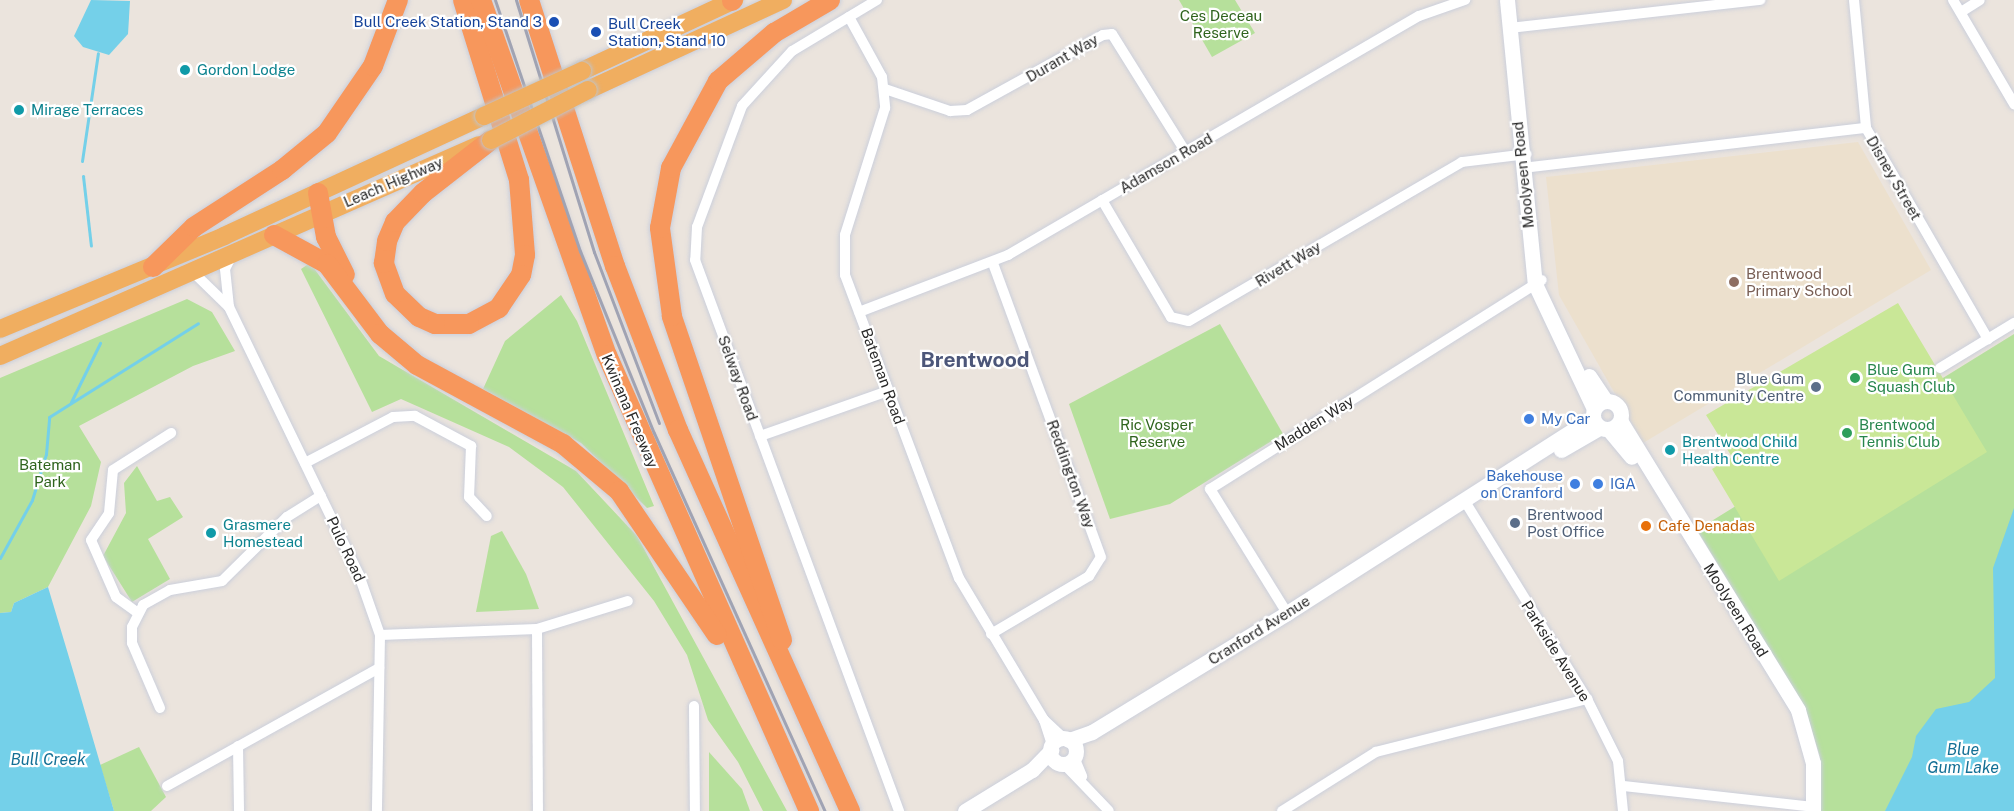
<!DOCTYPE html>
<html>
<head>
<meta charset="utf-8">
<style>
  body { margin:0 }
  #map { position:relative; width:2014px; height:811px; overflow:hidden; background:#ebe4dd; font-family:"Public Sans",sans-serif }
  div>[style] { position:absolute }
  .education>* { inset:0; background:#ece0cd }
  .green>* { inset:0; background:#b6e09b }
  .pitch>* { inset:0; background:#c9e797 }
  .water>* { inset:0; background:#74d0e9 }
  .stream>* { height:3px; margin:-1.5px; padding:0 1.5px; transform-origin:1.5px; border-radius:1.5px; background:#74d0e9 }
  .roads { filter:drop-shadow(0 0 2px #cbcfdb) drop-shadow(0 0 2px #cbcfdb) }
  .minor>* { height:10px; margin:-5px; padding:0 5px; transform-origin:5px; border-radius:5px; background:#fff }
  .secondary>* { height:15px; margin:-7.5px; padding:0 7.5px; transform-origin:7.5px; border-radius:7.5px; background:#fff }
  .secondary>.ring { margin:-7.5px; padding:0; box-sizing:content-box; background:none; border:15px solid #fff; border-radius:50% }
  .trunk>* { height:18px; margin:-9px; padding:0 9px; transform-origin:9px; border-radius:9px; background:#f0ae60 }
  .motorway>* { height:20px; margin:-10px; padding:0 10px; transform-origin:10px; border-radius:10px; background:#f7975c }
  .rail>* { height:3px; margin:-1.5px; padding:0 1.5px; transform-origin:1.5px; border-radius:1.5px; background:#a0a3b3 }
  .bridges { filter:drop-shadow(0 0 2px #c3c3c3) drop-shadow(0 0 2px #c3c3c3) }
  .trunk-bridge>* { height:18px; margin:-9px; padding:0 9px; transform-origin:9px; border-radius:9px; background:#f0ae60 }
  .dots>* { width:16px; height:16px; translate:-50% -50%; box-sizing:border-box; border:3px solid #fff; border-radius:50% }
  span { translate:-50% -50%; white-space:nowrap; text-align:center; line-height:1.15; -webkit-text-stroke:4.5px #fff; paint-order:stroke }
  .park-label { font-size:15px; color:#2f641d }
  .transit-label { font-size:15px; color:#164399 }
  .right { translate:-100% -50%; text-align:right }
  .left { translate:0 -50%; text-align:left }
  .street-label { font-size:15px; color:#2a2a2a }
  .culture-label { font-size:15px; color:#0d838f }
  .education-label { font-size:15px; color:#785e54 }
  .leisure-label { font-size:15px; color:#27864d }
  .service-label { font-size:15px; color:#4e5e75 }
  .shop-label { font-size:15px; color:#366cbe }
  .food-label { font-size:15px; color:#c56008 }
  .water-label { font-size:16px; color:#136f95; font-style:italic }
  .district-label { font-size:21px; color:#4c5679; font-weight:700 }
</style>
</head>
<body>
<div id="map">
  <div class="education">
    <div style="clip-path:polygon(1858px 142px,1931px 270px,1643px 443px,1559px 295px,1546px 177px)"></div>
  </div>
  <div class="green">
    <div style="clip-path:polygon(1179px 0,1235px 0,1255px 33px,1212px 57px)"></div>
    <div style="clip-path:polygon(310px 263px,379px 356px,576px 471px,637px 536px,787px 811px,763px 811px,738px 762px,708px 720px,687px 655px,654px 601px,563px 487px,509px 447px,401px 399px,372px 412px,301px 269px)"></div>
    <div style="clip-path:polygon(561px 295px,577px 321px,654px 506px,647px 508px,581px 443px,483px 389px,505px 341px)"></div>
    <div style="clip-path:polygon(187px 299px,212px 312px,235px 351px,193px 366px,79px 426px,101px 462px,91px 506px,48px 587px,14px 603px,11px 612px,0 613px,0 378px)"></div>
    <div style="clip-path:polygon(1220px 324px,1283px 434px,1170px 504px,1110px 519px,1069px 404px)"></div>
    <div style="clip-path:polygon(2014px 334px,2014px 811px,1818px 811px,1820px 757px,1804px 706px,1697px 530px)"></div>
    <div style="clip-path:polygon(137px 466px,157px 501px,170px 497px,183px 517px,148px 539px,170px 579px,132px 602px,103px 556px,126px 513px,124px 483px)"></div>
    <div style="clip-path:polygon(502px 531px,526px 574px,539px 609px,476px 612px,491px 536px)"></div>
    <div style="clip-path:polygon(139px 747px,166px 797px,151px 811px,114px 811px,100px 765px)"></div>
    <div style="clip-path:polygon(709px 752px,742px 789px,750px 811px,709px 811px)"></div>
  </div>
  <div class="pitch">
    <div style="clip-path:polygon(1898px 303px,1987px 452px,1779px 581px,1712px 469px,1732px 457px,1706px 415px)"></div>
  </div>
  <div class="water">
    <div style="clip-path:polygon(91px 0,130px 1px,128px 34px,109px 55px,83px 47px,74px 36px)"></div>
    <div style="clip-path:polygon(2014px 508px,2014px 811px,1885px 811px,1912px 757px,1916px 736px,1936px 709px,1969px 702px,1995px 678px,1993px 568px)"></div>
    <div style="clip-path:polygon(48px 587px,74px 674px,114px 811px,0 811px,0 613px,11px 612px,14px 603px)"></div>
  </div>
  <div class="stream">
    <div style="left:82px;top:161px;width:109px;rotate:-81.6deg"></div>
    <div style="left:83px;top:176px;width:70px;rotate:83.5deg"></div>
    <div style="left:71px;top:402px;width:66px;rotate:-63.8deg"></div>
    <div style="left:0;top:558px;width:66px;rotate:-61.1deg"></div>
    <div style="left:32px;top:500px;width:48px;rotate:-73.1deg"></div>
    <div style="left:46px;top:454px;width:37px;rotate:-85deg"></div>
    <div style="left:49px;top:417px;width:176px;rotate:-32.2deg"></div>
  </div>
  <div class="roads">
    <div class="minor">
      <div style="left:877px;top:0;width:99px;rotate:149deg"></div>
      <div style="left:792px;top:51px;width:74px;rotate:132.3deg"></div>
      <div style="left:742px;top:106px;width:129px;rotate:110.4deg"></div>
      <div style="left:697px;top:227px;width:33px;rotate:93deg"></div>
      <div style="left:695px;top:260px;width:588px;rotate:69.68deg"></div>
      <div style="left:1854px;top:0;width:129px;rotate:84.6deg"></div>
      <div style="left:1866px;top:128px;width:244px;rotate:60deg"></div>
      <div style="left:1953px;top:0;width:121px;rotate:59.6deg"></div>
      <div style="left:1961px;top:12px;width:22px;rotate:-32deg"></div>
      <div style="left:849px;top:17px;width:68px;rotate:61.2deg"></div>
      <div style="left:882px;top:77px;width:31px;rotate:84deg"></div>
      <div style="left:885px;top:108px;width:133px;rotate:107.5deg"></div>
      <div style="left:845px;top:235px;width:40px;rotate:90deg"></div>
      <div style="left:845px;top:275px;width:324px;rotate:69.4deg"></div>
      <div style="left:959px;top:578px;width:165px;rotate:59.1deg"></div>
      <div style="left:1044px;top:720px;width:26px;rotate:43deg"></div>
      <div style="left:1510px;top:28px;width:252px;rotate:-6.4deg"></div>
      <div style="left:885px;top:89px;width:69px;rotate:18.7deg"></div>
      <div style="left:950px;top:111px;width:17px;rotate:-3deg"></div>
      <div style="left:967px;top:110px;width:155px;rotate:-28.9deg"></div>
      <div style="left:1103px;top:35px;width:9px;rotate:-6deg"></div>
      <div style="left:1112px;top:34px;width:138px;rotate:58deg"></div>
      <div style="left:1523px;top:168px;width:345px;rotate:-6.7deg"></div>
      <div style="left:1102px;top:200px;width:136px;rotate:59.5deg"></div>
      <div style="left:1171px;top:317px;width:18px;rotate:13deg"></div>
      <div style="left:1189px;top:321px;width:316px;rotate:-30.2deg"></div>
      <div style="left:1462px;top:162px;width:65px;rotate:-7deg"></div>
      <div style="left:193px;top:272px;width:50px;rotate:44.2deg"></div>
      <div style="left:229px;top:307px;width:298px;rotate:64.1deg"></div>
      <div style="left:359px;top:575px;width:64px;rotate:70.7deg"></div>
      <div style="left:380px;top:635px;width:176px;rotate:91deg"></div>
      <div style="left:229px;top:307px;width:38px;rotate:-96deg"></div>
      <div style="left:225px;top:269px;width:16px;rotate:-63deg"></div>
      <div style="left:859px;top:312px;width:160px;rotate:-20.9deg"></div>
      <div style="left:1008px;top:255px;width:475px;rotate:-30.2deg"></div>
      <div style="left:1419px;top:16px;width:49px;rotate:-19.2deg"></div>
      <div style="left:1940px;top:368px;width:87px;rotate:-31.3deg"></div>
      <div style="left:760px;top:436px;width:136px;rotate:-19.4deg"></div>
      <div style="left:305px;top:463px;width:99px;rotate:-27.6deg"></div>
      <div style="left:393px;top:417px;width:22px;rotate:-3deg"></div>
      <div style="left:415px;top:416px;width:64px;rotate:28.2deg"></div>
      <div style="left:471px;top:446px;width:51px;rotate:92.2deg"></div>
      <div style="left:469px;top:497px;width:26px;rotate:47deg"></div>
      <div style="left:1464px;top:500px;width:234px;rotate:58.3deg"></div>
      <div style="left:1587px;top:699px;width:69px;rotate:63.4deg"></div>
      <div style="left:1618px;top:761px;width:50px;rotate:84.3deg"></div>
      <div style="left:138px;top:613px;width:27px;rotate:-144deg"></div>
      <div style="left:116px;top:597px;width:62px;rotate:-113.7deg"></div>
      <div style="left:91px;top:540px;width:32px;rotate:-56deg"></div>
      <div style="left:109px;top:513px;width:43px;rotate:-84.7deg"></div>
      <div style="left:113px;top:470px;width:69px;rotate:-32.5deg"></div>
      <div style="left:1287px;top:613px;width:146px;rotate:-121.8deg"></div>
      <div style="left:1210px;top:489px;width:392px;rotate:-32.2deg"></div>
      <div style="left:537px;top:629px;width:182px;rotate:89.7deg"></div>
      <div style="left:991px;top:634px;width:114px;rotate:-30.6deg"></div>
      <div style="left:1089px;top:576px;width:22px;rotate:-58deg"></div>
      <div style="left:1101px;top:557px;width:313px;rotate:-110.2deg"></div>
      <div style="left:380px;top:635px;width:157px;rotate:-2.2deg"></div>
      <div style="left:537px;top:629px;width:95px;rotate:-17.1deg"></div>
      <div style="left:694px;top:706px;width:105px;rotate:89.5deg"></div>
      <div style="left:160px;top:708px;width:71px;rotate:-113.3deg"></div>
      <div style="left:132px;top:643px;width:16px;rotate:-90deg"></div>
      <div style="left:132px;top:627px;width:25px;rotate:-63deg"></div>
      <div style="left:143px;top:605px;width:31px;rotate:-29deg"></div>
      <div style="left:170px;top:590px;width:53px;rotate:-9.8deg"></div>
      <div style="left:222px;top:581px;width:91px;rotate:-44.6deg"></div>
      <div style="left:287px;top:517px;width:40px;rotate:-32deg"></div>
      <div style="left:1044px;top:720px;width:26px;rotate:72deg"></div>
      <div style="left:238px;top:746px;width:65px;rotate:89.1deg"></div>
      <div style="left:1074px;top:757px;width:21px;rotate:67deg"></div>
      <div style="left:1063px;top:763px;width:66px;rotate:46.2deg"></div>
      <div style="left:167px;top:786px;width:243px;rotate:-29.1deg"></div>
      <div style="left:1624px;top:786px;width:190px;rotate:6.3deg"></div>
      <div style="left:1282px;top:811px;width:111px;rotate:-32.1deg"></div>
      <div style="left:1376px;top:752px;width:218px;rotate:-14.1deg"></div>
    </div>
    <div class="secondary">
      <div style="left:1507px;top:0;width:285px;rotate:84.4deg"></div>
      <div style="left:1535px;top:284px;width:138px;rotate:64.7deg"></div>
      <div style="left:1589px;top:376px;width:30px;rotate:56deg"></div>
      <div class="ring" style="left:1593px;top:401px;width:13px;height:13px"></div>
      <div style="left:1621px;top:422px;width:338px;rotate:58.4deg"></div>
      <div style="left:1798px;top:710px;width:55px;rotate:74.2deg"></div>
      <div style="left:1813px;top:763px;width:48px;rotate:90deg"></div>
      <div style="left:1609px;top:430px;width:35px;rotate:50deg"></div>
      <div style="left:1561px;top:450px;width:44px;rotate:-30.1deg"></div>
      <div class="ring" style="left:1050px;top:738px;width:11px;height:11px"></div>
      <div style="left:1069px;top:740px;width:24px;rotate:-19deg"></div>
      <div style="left:1092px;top:732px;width:228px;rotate:-31.4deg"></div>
      <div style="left:1287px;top:613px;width:363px;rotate:-32.6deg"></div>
      <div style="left:965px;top:811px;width:79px;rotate:-31.5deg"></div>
      <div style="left:1032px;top:770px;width:28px;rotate:-46deg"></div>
    </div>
    <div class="trunk">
      <div style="left:582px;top:71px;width:168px;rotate:-25deg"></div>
      <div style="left:588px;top:90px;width:215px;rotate:-24.8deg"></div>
      <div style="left:0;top:329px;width:243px;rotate:-22.5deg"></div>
      <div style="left:224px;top:236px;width:286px;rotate:-24.8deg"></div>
      <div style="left:0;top:356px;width:523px;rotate:-23.77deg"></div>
    </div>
    <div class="motorway">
      <div style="left:463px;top:0;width:189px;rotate:72.7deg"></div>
      <div style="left:519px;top:180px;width:75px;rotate:85.4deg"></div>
      <div style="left:525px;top:255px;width:20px;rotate:101deg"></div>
      <div style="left:521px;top:275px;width:40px;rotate:124deg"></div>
      <div style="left:499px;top:308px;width:34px;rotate:152deg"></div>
      <div style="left:469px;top:324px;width:34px;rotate:180deg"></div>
      <div style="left:435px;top:324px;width:17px;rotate:-156deg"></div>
      <div style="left:419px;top:317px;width:33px;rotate:-136deg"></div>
      <div style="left:395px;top:294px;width:33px;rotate:-110deg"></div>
      <div style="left:384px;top:263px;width:22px;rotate:-82deg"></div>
      <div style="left:387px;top:241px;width:21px;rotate:-67deg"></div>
      <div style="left:395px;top:222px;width:40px;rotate:-46deg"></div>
      <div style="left:423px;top:193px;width:86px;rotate:-37.9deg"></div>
      <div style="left:481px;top:0;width:377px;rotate:70.5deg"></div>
      <div style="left:607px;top:355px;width:499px;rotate:66.1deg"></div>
      <div style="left:529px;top:0;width:280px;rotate:72.1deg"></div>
      <div style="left:615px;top:266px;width:176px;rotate:69deg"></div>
      <div style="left:678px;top:430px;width:418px;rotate:65.7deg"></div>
      <div style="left:732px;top:1px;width:1px;rotate:-45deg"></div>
      <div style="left:318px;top:193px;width:45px;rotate:79.7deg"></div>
      <div style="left:326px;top:237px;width:42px;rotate:63.4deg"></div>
      <div style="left:274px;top:235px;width:60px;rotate:28.7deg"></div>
      <div style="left:327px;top:264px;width:88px;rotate:52.9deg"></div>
      <div style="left:380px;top:334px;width:48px;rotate:40deg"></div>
      <div style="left:417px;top:365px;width:166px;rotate:28.4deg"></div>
      <div style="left:563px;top:444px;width:73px;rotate:40deg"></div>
      <div style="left:619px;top:491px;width:174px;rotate:55.8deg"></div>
      <div style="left:153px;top:267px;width:57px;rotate:-44.3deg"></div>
      <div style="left:194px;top:227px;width:105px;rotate:-32.9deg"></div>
      <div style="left:282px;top:170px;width:58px;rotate:-39.4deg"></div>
      <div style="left:327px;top:133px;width:81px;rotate:-55.5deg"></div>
      <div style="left:373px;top:66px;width:71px;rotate:-69.3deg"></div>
      <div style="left:782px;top:640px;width:342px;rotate:-108.8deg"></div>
      <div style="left:672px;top:316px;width:89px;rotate:-97.8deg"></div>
      <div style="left:660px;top:228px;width:61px;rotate:-79.6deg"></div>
      <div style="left:671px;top:168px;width:99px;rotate:-61.6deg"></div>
      <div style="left:718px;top:81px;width:74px;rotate:-40.6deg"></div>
      <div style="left:774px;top:33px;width:65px;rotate:-30.5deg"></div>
    </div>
  </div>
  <div class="rail">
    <div style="left:495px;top:0;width:265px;rotate:71.3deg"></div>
    <div style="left:580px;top:251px;width:196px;rotate:67.9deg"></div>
    <div style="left:654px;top:433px;width:415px;rotate:65.7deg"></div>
    <div style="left:516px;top:0;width:264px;rotate:72.8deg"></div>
    <div style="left:594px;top:252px;width:183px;rotate:69.2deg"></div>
  </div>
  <div class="bridges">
    <div class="trunk-bridge">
      <div style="left:484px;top:116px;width:108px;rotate:-24.7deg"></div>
      <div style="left:491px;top:140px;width:109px;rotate:-27.3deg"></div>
    </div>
  </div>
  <div class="dots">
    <div style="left:554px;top:22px;background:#1a4fb4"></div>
    <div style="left:596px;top:32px;background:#1a4fb4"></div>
    <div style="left:185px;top:70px;background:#0f9aa8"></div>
    <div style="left:19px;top:110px;background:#0f9aa8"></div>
    <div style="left:1734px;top:282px;background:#8d6e63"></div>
    <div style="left:1855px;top:378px;background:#2e9e5b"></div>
    <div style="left:1816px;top:387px;background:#5c6f8a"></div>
    <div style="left:1529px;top:419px;background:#3f7fe0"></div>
    <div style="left:1847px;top:433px;background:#2e9e5b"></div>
    <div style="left:1670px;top:450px;background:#0f9aa8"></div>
    <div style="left:1575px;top:484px;background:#3f7fe0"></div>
    <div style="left:1598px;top:484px;background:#3f7fe0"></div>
    <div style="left:1515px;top:523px;background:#5c6f8a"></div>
    <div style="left:1646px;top:526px;background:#e8710a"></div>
    <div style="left:211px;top:533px;background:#0f9aa8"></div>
  </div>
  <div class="park-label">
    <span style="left:1221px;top:24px">Ces Deceau<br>Reserve</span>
    <span style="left:1157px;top:433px">Ric Vosper<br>Reserve</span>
    <span style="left:50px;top:473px">Bateman<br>Park</span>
  </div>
  <div class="transit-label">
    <span class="right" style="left:542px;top:22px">Bull Creek Station, Stand 3</span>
    <span class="left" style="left:608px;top:32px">Bull Creek<br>Station, Stand 10</span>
  </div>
  <div class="street-label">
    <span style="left:1062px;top:58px;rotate:-30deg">Durant Way</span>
    <span style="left:1166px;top:163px;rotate:-30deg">Adamson Road</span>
    <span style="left:1523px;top:175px;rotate:-96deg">Moolyeen Road</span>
    <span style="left:1894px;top:178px;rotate:60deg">Disney Street</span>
    <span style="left:393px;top:182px;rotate:-23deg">Leach Highway</span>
    <span style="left:1288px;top:264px;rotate:-31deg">Rivett Way</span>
    <span style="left:883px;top:376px;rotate:70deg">Bateman Road</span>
    <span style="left:738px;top:378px;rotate:70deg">Selway Road</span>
    <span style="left:630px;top:411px;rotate:67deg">Kwinana Freeway</span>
    <span style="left:1314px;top:423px;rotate:-32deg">Madden Way</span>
    <span style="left:1071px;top:474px;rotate:70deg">Reddington Way</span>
    <span style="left:346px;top:549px;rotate:65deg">Pulo Road</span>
    <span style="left:1736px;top:610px;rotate:58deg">Moolyeen Road</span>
    <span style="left:1259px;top:630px;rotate:-32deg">Cranford Avenue</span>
    <span style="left:1556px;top:651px;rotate:58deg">Parkside Avenue</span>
  </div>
  <div class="culture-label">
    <span class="left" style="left:197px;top:70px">Gordon Lodge</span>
    <span class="left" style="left:31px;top:110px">Mirage Terraces</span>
    <span class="left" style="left:1682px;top:450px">Brentwood Child<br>Health Centre</span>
    <span class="left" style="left:223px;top:533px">Grasmere<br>Homestead</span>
  </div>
  <div class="education-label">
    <span class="left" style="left:1746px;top:282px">Brentwood<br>Primary School</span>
  </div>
  <div class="leisure-label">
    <span class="left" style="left:1867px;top:378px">Blue Gum<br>Squash Club</span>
    <span class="left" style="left:1859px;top:433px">Brentwood<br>Tennis Club</span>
  </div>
  <div class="service-label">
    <span class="right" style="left:1804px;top:387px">Blue Gum<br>Community Centre</span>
    <span class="left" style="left:1527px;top:523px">Brentwood<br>Post Office</span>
  </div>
  <div class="shop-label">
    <span class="left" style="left:1541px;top:419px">My Car</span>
    <span class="right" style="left:1563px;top:484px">Bakehouse<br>on Cranford</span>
    <span class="left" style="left:1610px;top:484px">IGA</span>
  </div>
  <div class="food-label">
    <span class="left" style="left:1658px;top:526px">Cafe Denadas</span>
  </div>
  <div class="water-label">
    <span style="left:1963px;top:759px">Blue<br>Gum Lake</span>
    <span style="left:48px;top:760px">Bull Creek</span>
  </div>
  <div class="district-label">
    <span style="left:975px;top:360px">Brentwood</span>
  </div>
</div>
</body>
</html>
